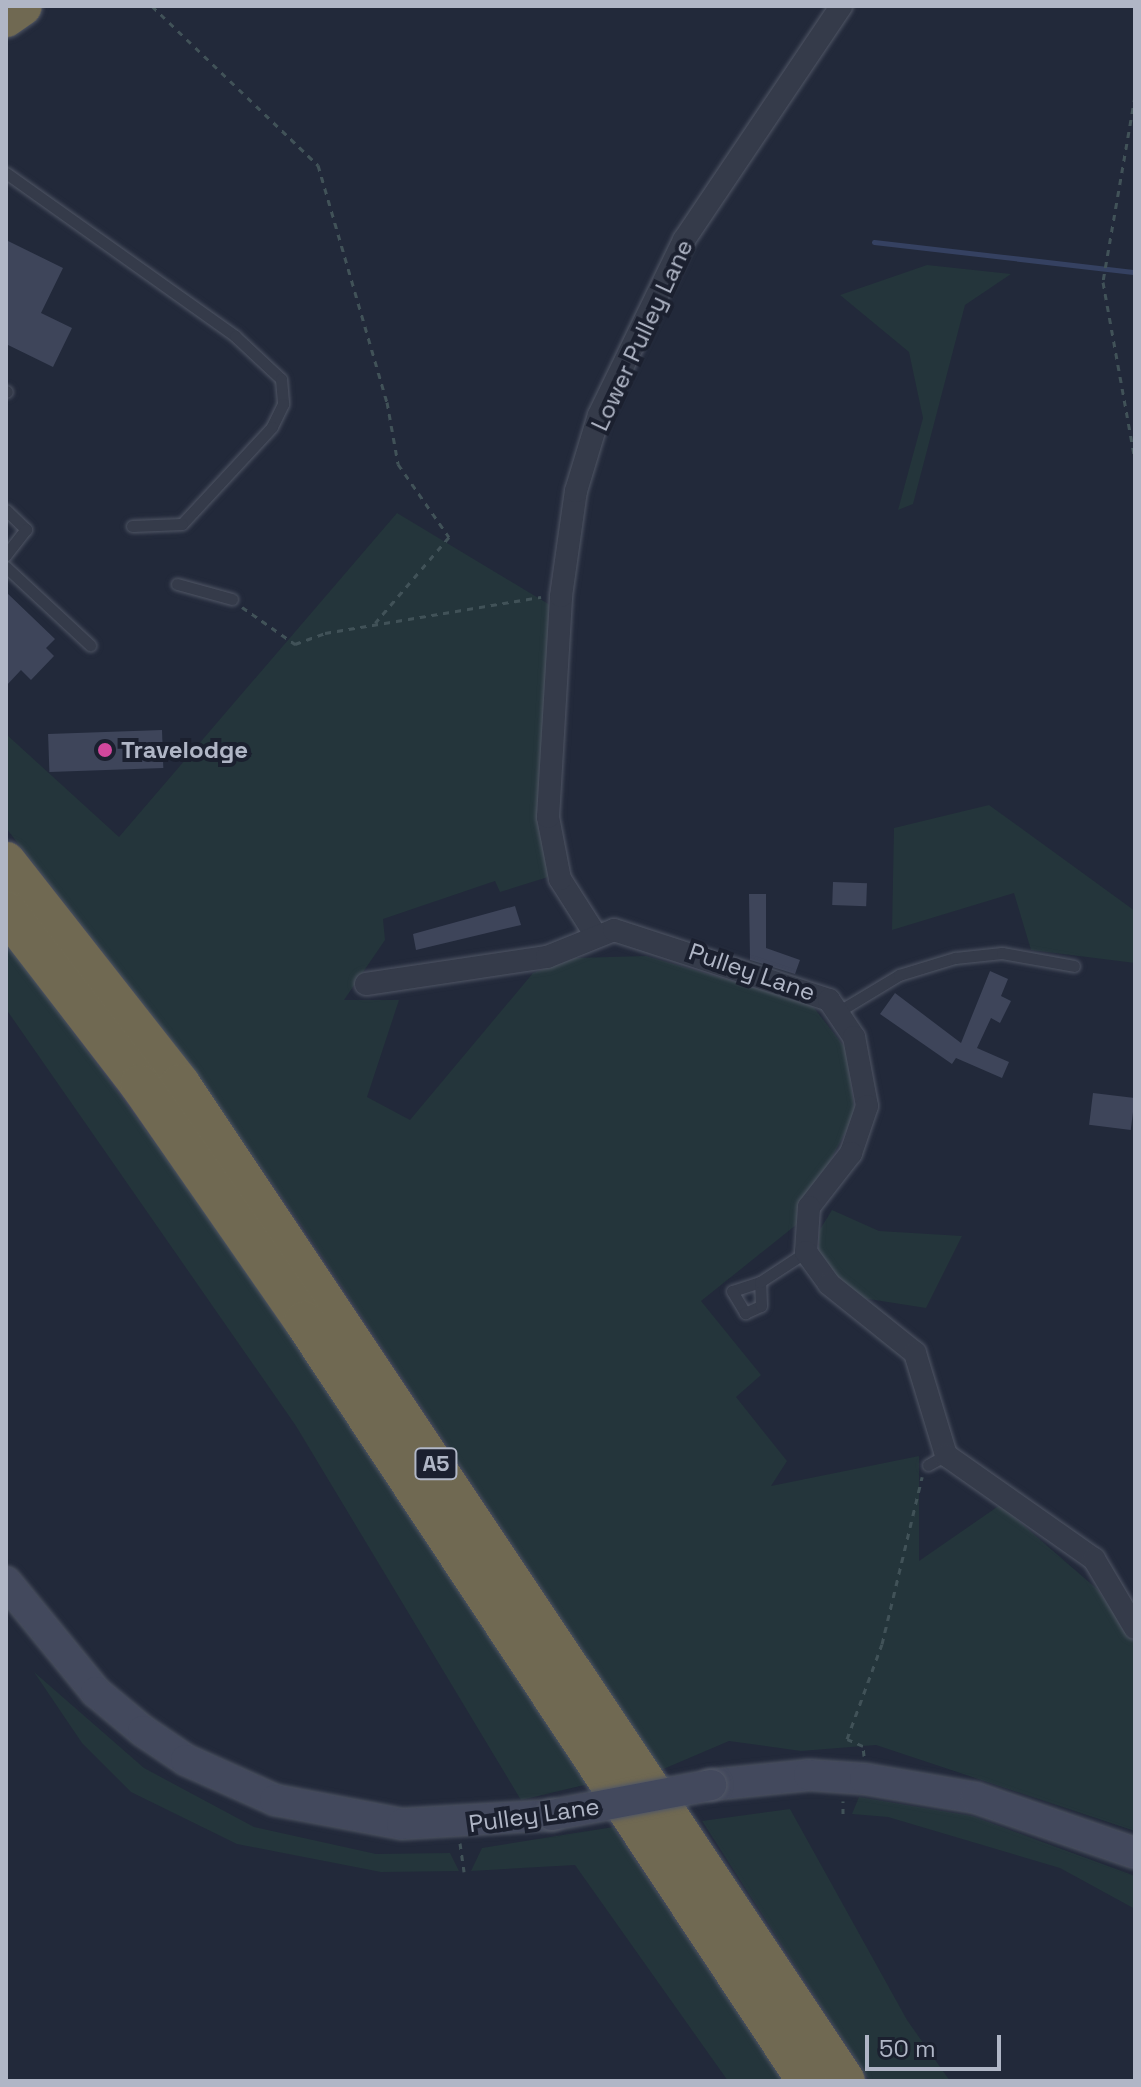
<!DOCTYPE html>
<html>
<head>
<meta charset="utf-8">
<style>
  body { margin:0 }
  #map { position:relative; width:1141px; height:2087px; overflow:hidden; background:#22293a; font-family:"Space Grotesk",sans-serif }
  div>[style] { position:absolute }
  .green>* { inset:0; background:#24353b }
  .stream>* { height:5px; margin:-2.5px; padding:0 2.5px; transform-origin:2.5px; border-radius:2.5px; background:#354161 }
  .building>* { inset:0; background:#3e455a; transform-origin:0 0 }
  .path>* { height:3px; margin-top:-1.5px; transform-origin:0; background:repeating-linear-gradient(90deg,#415258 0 6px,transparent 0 12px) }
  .roads { filter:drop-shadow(0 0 2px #505665) drop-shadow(0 0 2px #505665) }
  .lane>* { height:11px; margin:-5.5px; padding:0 5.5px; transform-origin:5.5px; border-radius:5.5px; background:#353b4a }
  .street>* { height:22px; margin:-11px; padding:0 11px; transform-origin:11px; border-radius:11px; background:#353b4a }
  .secondary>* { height:30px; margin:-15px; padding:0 15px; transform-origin:15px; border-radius:15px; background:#43495d }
  .highway>* { height:40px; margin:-20px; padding:0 20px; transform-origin:20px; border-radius:20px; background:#706952 }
  .bridges { filter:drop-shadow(0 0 2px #505665) drop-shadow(0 0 2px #505665) }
  .secondary-bridge>* { height:30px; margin:-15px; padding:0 15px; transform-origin:15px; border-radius:15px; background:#43495d }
  .dots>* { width:22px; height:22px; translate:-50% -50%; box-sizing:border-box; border:4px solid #1b202f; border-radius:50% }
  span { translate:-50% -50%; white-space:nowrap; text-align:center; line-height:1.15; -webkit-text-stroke:8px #1b202f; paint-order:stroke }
  .shield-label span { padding:2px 6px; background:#1b202f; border:2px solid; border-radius:6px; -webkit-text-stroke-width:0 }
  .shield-label { font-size:22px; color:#b0b6c6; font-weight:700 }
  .street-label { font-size:24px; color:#b0b6c6 }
  .poi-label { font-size:24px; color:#b0b6c6; font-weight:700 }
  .left { translate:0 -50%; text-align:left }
  .frame { position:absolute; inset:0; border:8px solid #b0b6c6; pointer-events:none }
  .scale { position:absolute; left:865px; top:2035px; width:136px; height:36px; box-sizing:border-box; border:4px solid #b0b6c6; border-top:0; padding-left:10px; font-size:24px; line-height:28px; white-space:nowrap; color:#b0b6c6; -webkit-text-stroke:6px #1b202f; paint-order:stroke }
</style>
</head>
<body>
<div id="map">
  <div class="green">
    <div style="clip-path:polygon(927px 265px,1011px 274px,965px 305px,913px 504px,898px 510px,923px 418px,909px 352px,840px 295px)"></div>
    <div style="clip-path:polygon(397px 513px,550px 605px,548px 877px,500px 892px,495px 881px,383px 919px,385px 940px,344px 1000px,399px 1000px,367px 1097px,410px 1120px,533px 973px,575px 958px,646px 956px,811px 1004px,846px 1049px,855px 1114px,796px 1225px,701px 1301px,761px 1375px,736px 1397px,787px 1461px,771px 1486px,919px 1456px,919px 1561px,1000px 1505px,1097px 1589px,1135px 1644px,1135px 1831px,876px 1745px,801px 1751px,729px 1741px,661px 1770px,303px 1227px,169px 1037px,6px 828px,6px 734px,119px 837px)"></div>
    <div style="clip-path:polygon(989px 805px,1135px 911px,1135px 963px,1031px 950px,1014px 893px,892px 930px,894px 828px)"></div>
    <div style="clip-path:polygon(6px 942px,232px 1247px,593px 1783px,521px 1800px,296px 1426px,6px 1009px)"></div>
    <div style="clip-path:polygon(832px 1210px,879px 1231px,962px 1236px,926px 1308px,856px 1297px,828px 1269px,819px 1254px,819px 1231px)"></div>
    <div style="clip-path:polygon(34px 1672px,144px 1768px,254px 1827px,376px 1854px,450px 1853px,459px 1871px,381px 1872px,237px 1844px,131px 1792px,82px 1743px)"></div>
    <div style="clip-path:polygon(859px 1797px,972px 1816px,1135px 1876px,1135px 1909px,1060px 1868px,888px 1817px,852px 1814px)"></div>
    <div style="clip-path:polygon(790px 1809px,907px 2020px,950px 2081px,870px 2081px,702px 1821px)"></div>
    <div style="clip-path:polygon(613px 1827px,783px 2081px,728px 2081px,575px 1865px,471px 1871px,482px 1848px)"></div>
  </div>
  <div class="stream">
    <div style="left:874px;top:242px;width:263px;rotate:6.6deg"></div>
  </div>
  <div class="building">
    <div style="clip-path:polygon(6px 240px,63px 268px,41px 313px,72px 328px,53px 367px,6px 344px)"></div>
    <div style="clip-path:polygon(6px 592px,55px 639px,46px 648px,54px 656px,31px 680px,21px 670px,6px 686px)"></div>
    <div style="left:162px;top:730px;width:38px;height:114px;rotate:88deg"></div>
    <div style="left:833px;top:882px;width:34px;height:23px;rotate:2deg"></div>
    <div style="clip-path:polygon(749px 894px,766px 894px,766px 948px,800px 960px,795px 974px,750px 960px)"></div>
    <div style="clip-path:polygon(515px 906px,521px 925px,416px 950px,413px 934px)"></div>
    <div style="clip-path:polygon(990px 971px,1008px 979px,1001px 996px,1011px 1001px,1000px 1023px,991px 1018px,977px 1048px,1009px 1062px,1002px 1078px,956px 1058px,952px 1064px,880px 1014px,895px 993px,961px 1043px)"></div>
    <div style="left:1093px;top:1093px;width:42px;height:32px;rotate:7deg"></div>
  </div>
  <div class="path">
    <div style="left:152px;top:6px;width:230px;rotate:43.8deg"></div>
    <div style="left:318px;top:165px;width:247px;rotate:73.8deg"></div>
    <div style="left:387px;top:402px;width:63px;rotate:79.9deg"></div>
    <div style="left:398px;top:464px;width:89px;rotate:55.1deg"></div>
    <div style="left:449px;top:537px;width:113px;rotate:130.7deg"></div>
    <div style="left:1135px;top:96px;width:189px;rotate:99.8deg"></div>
    <div style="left:1103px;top:282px;width:180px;rotate:79.8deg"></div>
    <div style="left:242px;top:607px;width:65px;rotate:34.9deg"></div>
    <div style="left:295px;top:644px;width:32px;rotate:-20deg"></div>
    <div style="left:325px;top:633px;width:219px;rotate:-9.5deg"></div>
    <div style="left:864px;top:1756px;width:10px;rotate:-96deg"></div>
    <div style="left:863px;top:1746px;width:17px;rotate:-156deg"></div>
    <div style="left:847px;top:1739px;width:101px;rotate:-69.8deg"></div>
    <div style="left:882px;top:1644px;width:172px;rotate:-76.5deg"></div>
    <div style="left:843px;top:1814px;width:13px;rotate:-90deg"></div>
    <div style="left:460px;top:1843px;width:29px;rotate:82deg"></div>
  </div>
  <div class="roads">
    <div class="lane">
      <div style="left:6px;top:173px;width:281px;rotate:35.4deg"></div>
      <div style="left:235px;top:336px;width:63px;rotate:43.1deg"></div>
      <div style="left:281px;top:379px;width:25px;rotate:85deg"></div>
      <div style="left:283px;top:404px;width:25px;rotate:116deg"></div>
      <div style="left:272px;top:427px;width:132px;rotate:132.9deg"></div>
      <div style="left:182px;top:524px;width:50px;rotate:177.7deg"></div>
      <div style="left:6px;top:391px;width:1px;rotate:45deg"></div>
      <div style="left:6px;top:510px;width:28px;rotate:44deg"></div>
      <div style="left:26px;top:529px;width:33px;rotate:128deg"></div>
      <div style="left:6px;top:567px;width:115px;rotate:42.9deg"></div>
      <div style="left:177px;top:584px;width:57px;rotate:15.3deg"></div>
      <div style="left:841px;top:1010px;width:68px;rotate:-31.1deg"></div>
      <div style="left:899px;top:975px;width:59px;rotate:-16.9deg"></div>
      <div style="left:955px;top:958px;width:47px;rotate:-6.1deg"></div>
      <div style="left:1002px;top:953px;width:73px;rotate:10.2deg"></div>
      <div style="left:760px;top:1282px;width:29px;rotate:162deg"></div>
      <div style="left:732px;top:1291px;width:26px;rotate:59deg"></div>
      <div style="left:745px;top:1313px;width:17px;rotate:-24deg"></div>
      <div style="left:761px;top:1306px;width:24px;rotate:-92deg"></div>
      <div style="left:760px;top:1282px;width:55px;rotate:-33.1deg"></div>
      <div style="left:928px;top:1465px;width:21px;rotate:-29deg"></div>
    </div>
    <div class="street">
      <div style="left:595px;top:934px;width:65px;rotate:-122.5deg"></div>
      <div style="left:560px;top:879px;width:63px;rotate:-101deg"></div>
      <div style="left:548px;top:817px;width:221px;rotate:-86.6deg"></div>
      <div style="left:561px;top:596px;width:106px;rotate:-81.9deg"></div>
      <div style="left:576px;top:491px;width:79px;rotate:-73.2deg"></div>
      <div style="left:599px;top:415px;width:195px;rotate:-64.1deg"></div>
      <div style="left:684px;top:240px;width:282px;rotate:-56.1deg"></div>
      <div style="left:366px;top:984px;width:183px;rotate:-8.5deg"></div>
      <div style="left:547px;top:957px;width:72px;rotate:-21.9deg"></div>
      <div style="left:614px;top:930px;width:226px;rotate:18deg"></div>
      <div style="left:829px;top:1000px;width:45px;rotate:56deg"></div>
      <div style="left:854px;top:1037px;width:70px;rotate:79.3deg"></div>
      <div style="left:867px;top:1106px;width:50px;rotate:108.8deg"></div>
      <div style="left:851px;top:1153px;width:68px;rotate:127.9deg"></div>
      <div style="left:809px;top:1207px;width:45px;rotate:93.8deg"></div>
      <div style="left:806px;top:1252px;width:39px;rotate:54deg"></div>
      <div style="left:829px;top:1284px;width:110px;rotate:38.7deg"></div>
      <div style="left:915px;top:1353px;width:107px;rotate:73.1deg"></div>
      <div style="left:946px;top:1455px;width:181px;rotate:35.1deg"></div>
      <div style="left:1094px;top:1559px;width:80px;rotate:59.3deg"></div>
    </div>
    <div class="secondary">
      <div style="left:6px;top:1582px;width:142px;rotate:50.7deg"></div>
      <div style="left:96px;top:1692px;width:61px;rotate:39.7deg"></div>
      <div style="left:143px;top:1731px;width:52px;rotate:34deg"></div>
      <div style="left:186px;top:1760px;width:98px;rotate:24.2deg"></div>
      <div style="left:275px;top:1800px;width:129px;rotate:10.7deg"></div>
      <div style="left:402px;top:1824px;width:150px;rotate:-3.4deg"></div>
      <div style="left:711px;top:1785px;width:99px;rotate:-5.8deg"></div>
      <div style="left:809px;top:1775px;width:56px;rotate:4.1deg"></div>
      <div style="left:865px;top:1779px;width:113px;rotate:9.7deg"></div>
      <div style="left:976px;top:1798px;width:168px;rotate:19.1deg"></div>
    </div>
    <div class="highway">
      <div style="left:6px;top:17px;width:19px;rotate:-35deg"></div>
      <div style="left:6px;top:862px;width:282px;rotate:51.9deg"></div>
      <div style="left:180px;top:1084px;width:1198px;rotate:56.3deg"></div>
      <div style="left:6px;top:911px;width:220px;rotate:52.4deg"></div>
      <div style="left:140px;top:1085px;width:287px;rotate:55.2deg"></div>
      <div style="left:304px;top:1321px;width:911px;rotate:56.5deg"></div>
    </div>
  </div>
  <div class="bridges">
    <div class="secondary-bridge">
      <div style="left:552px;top:1815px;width:162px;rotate:-10.7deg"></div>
    </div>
  </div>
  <div class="dots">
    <div style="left:105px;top:750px;background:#d1479c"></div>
  </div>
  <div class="shield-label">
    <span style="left:436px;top:1464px">A5</span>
  </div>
  <div class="street-label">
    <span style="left:642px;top:335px;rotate:-65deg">Lower Pulley Lane</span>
    <span style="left:752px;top:972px;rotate:19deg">Pulley Lane</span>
    <span style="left:534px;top:1815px;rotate:-8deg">Pulley Lane</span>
  </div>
  <div class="poi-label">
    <span class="left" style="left:121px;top:750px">Travelodge</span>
  </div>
  <div class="frame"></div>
  <div class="scale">50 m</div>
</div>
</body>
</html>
